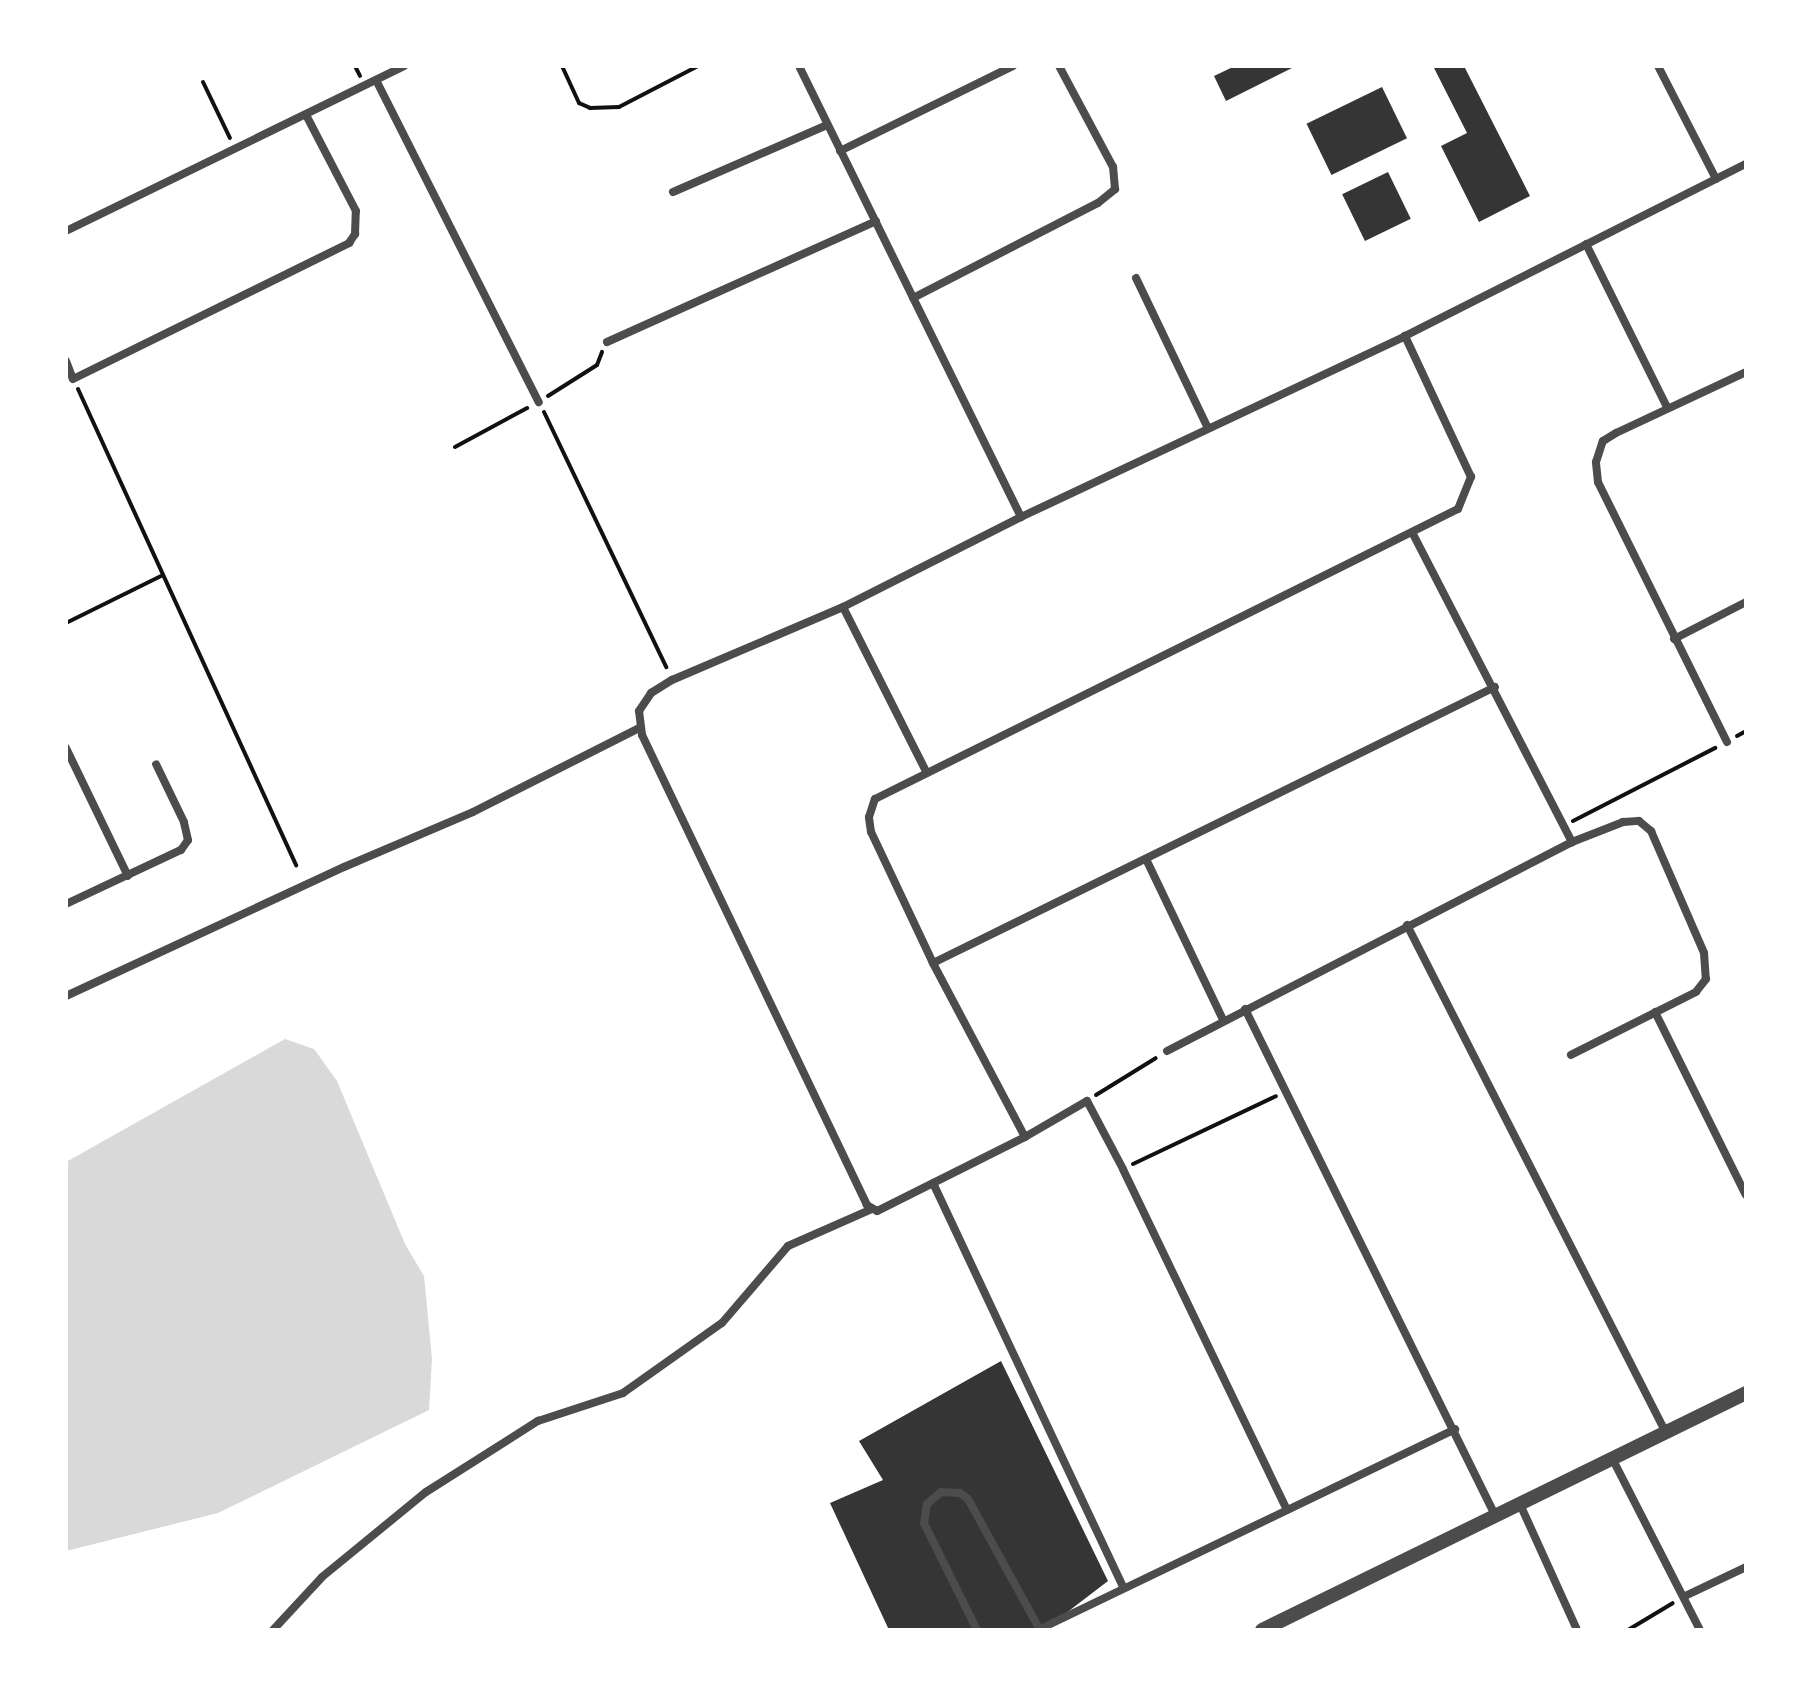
<!DOCTYPE html>
<html>
<head>
<meta charset="utf-8">
<style>
  body { margin:0 }
  #map { position:relative; width:1812px; height:1696px; overflow:hidden; background:#fff; font-family:Roboto,sans-serif }
  div>[style] { position:absolute }
  .water>* { inset:0; background:#d9d9d9 }
  .building>* { inset:0; background:#353535; transform-origin:0 0 }
  .path>* { height:4px; margin:-2px; padding:0 2px; transform-origin:2px; border-radius:2px; background:#111 }
  .minor>* { height:8px; margin:-4px; padding:0 4px; transform-origin:4px; border-radius:4px; background:#4c4c4c }
  .tertiary>* { height:14px; margin:-7px; padding:0 7px; transform-origin:7px; border-radius:7px; background:#4c4c4c }
  span { translate:-50% -50%; white-space:nowrap; text-align:center; line-height:1.15; -webkit-text-stroke:6px #fff; paint-order:stroke }
  .frame { position:absolute; inset:0; border:68px solid #fff; pointer-events:none }
</style>
</head>
<body>
<div id="map">
  <div class="water">
    <div style="clip-path:polygon(285px 1039px,314px 1049px,337px 1081px,405px 1244px,424px 1276px,432px 1359px,429px 1410px,218px 1513px,66px 1551px,66px 1162px)"></div>
  </div>
  <div class="building">
    <div style="clip-path:polygon(1235px 66px,1296px 66px,1226px 101px,1214px 76px)"></div>
    <div style="clip-path:polygon(1433px 66px,1464px 66px,1530px 196px,1479px 222px,1441px 146px,1467px 133px)"></div>
    <div style="left:1382px;top:87px;width:57px;height:84px;rotate:64deg"></div>
    <div style="left:1388px;top:172px;width:52px;height:51px;rotate:64deg"></div>
    <div style="clip-path:polygon(1001px 1361px,1108px 1581px,1057px 1620px,1032px 1630px,889px 1630px,830px 1503px,883px 1480px,859px 1441px)"></div>
  </div>
  <div class="path">
    <div style="left:355px;top:66px;width:11px;rotate:63deg"></div>
    <div style="left:562px;top:66px;width:41px;rotate:65.3deg"></div>
    <div style="left:579px;top:103px;width:12px;rotate:24deg"></div>
    <div style="left:590px;top:108px;width:29px;rotate:-2deg"></div>
    <div style="left:619px;top:107px;width:89px;rotate:-27.4deg"></div>
    <div style="left:203px;top:82px;width:62px;rotate:64.3deg"></div>
    <div style="left:78px;top:389px;width:524px;rotate:65.39deg"></div>
    <div style="left:548px;top:396px;width:58px;rotate:-32.3deg"></div>
    <div style="left:597px;top:365px;width:14px;rotate:-69deg"></div>
    <div style="left:544px;top:412px;width:283px;rotate:64.4deg"></div>
    <div style="left:455px;top:447px;width:82px;rotate:-28.4deg"></div>
    <div style="left:66px;top:623px;width:106px;rotate:-26.3deg"></div>
    <div style="left:1737px;top:736px;width:10px;rotate:-29deg"></div>
    <div style="left:1573px;top:821px;width:160px;rotate:-27.2deg"></div>
    <div style="left:1096px;top:1095px;width:70px;rotate:-31.7deg"></div>
    <div style="left:1133px;top:1164px;width:158px;rotate:-25.4deg"></div>
    <div style="left:1628px;top:1630px;width:52px;rotate:-31deg"></div>
  </div>
  <div class="minor">
    <div style="left:799px;top:66px;width:503px;rotate:63.79deg"></div>
    <div style="left:1658px;top:66px;width:127px;rotate:62.8deg"></div>
    <div style="left:376px;top:80px;width:361px;rotate:63.2deg"></div>
    <div style="left:840px;top:151px;width:193px;rotate:-26.2deg"></div>
    <div style="left:673px;top:192px;width:168px;rotate:-23.5deg"></div>
    <div style="left:66px;top:231px;width:376px;rotate:-26deg"></div>
    <div style="left:1586px;top:244px;width:182px;rotate:63.6deg"></div>
    <div style="left:1136px;top:278px;width:166px;rotate:64.4deg"></div>
    <div style="left:913px;top:298px;width:208px;rotate:-27.2deg"></div>
    <div style="left:1098px;top:203px;width:22px;rotate:-39deg"></div>
    <div style="left:1115px;top:189px;width:22px;rotate:-95deg"></div>
    <div style="left:1113px;top:167px;width:115px;rotate:-118.1deg"></div>
    <div style="left:607px;top:342px;width:295px;rotate:-24.2deg"></div>
    <div style="left:66px;top:361px;width:19px;rotate:69deg"></div>
    <div style="left:73px;top:379px;width:308px;rotate:-26.2deg"></div>
    <div style="left:349px;top:243px;width:11px;rotate:-56deg"></div>
    <div style="left:355px;top:234px;width:23px;rotate:-88deg"></div>
    <div style="left:356px;top:211px;width:108px;rotate:-117.5deg"></div>
    <div style="left:1413px;top:534px;width:347px;rotate:62.7deg"></div>
    <div style="left:843px;top:607px;width:186px;rotate:63.2deg"></div>
    <div style="left:1674px;top:639px;width:81px;rotate:-27.2deg"></div>
    <div style="left:1727px;top:742px;width:290px;rotate:-116.4deg"></div>
    <div style="left:1598px;top:482px;width:20px;rotate:-96deg"></div>
    <div style="left:1596px;top:462px;width:22px;rotate:-72deg"></div>
    <div style="left:1603px;top:441px;width:15px;rotate:-32deg"></div>
    <div style="left:1616px;top:433px;width:144px;rotate:-25.1deg"></div>
    <div style="left:66px;top:748px;width:142px;rotate:64.2deg"></div>
    <div style="left:1146px;top:859px;width:178px;rotate:64.4deg"></div>
    <div style="left:66px;top:904px;width:127px;rotate:-25.2deg"></div>
    <div style="left:181px;top:850px;width:12px;rotate:-55deg"></div>
    <div style="left:188px;top:840px;width:18px;rotate:-103deg"></div>
    <div style="left:184px;top:822px;width:64px;rotate:-115.8deg"></div>
    <div style="left:1407px;top:925px;width:568px;rotate:62.98deg"></div>
    <div style="left:933px;top:963px;width:626px;rotate:-26.16deg"></div>
    <div style="left:66px;top:996px;width:306px;rotate:-24.9deg"></div>
    <div style="left:344px;top:867px;width:140px;rotate:-23.1deg"></div>
    <div style="left:473px;top:812px;width:186px;rotate:-26.8deg"></div>
    <div style="left:1245px;top:1009px;width:562px;rotate:63.71deg"></div>
    <div style="left:1655px;top:1012px;width:204px;rotate:63.6deg"></div>
    <div style="left:1167px;top:1051px;width:456px;rotate:-27.3deg"></div>
    <div style="left:1572px;top:842px;width:55px;rotate:-21.4deg"></div>
    <div style="left:1623px;top:822px;width:16px;rotate:-4deg"></div>
    <div style="left:1639px;top:821px;width:16px;rotate:40deg"></div>
    <div style="left:1651px;top:831px;width:133px;rotate:66.5deg"></div>
    <div style="left:1704px;top:953px;width:26px;rotate:86deg"></div>
    <div style="left:1706px;top:979px;width:16px;rotate:128deg"></div>
    <div style="left:1696px;top:992px;width:140px;rotate:153.3deg"></div>
    <div style="left:1025px;top:1137px;width:197px;rotate:-117.9deg"></div>
    <div style="left:933px;top:963px;width:145px;rotate:-115.3deg"></div>
    <div style="left:871px;top:832px;width:15px;rotate:-98deg"></div>
    <div style="left:869px;top:817px;width:19px;rotate:-72deg"></div>
    <div style="left:875px;top:799px;width:651px;rotate:-26.45deg"></div>
    <div style="left:1458px;top:509px;width:35px;rotate:-68deg"></div>
    <div style="left:1471px;top:477px;width:156px;rotate:-115.1deg"></div>
    <div style="left:933px;top:1183px;width:446px;rotate:64.8deg"></div>
    <div style="left:1612px;top:1458px;width:193px;rotate:62.9deg"></div>
    <div style="left:1519px;top:1502px;width:141px;rotate:65.6deg"></div>
    <div style="left:1287px;top:1510px;width:378px;rotate:-115.7deg"></div>
    <div style="left:1123px;top:1169px;width:77px;rotate:-117.9deg"></div>
    <div style="left:1087px;top:1101px;width:72px;rotate:149.9deg"></div>
    <div style="left:1025px;top:1137px;width:165px;rotate:153.4deg"></div>
    <div style="left:877px;top:1211px;width:12px;rotate:-149deg"></div>
    <div style="left:867px;top:1205px;width:521px;rotate:-115.58deg"></div>
    <div style="left:642px;top:735px;width:24px;rotate:-97deg"></div>
    <div style="left:639px;top:711px;width:22px;rotate:-56deg"></div>
    <div style="left:651px;top:693px;width:25px;rotate:-32deg"></div>
    <div style="left:672px;top:680px;width:186px;rotate:-23.1deg"></div>
    <div style="left:843px;top:607px;width:199px;rotate:-26.8deg"></div>
    <div style="left:1021px;top:517px;width:425px;rotate:-25.2deg"></div>
    <div style="left:1405px;top:336px;width:382px;rotate:-26.8deg"></div>
    <div style="left:1685px;top:1596px;width:68px;rotate:-25.4deg"></div>
    <div style="left:273px;top:1630px;width:72px;rotate:-47.2deg"></div>
    <div style="left:322px;top:1577px;width:134px;rotate:-39.3deg"></div>
    <div style="left:426px;top:1492px;width:133px;rotate:-32.4deg"></div>
    <div style="left:538px;top:1421px;width:89px;rotate:-18.2deg"></div>
    <div style="left:623px;top:1393px;width:121px;rotate:-35.3deg"></div>
    <div style="left:722px;top:1323px;width:101px;rotate:-49.4deg"></div>
    <div style="left:788px;top:1246px;width:92px;rotate:-23.8deg"></div>
    <div style="left:977px;top:1630px;width:119px;rotate:-116.4deg"></div>
    <div style="left:924px;top:1523px;width:19px;rotate:-81deg"></div>
    <div style="left:927px;top:1504px;width:18px;rotate:-41deg"></div>
    <div style="left:941px;top:1492px;width:19px;rotate:3deg"></div>
    <div style="left:960px;top:1493px;width:10px;rotate:37deg"></div>
    <div style="left:968px;top:1499px;width:149px;rotate:61.2deg"></div>
    <div style="left:1038px;top:1630px;width:463px;rotate:-25.7deg"></div>
  </div>
  <div class="tertiary">
    <div style="left:1262px;top:1630px;width:539px;rotate:-26.09deg"></div>
  </div>
  <div class="frame"></div>
</div>
</body>
</html>
